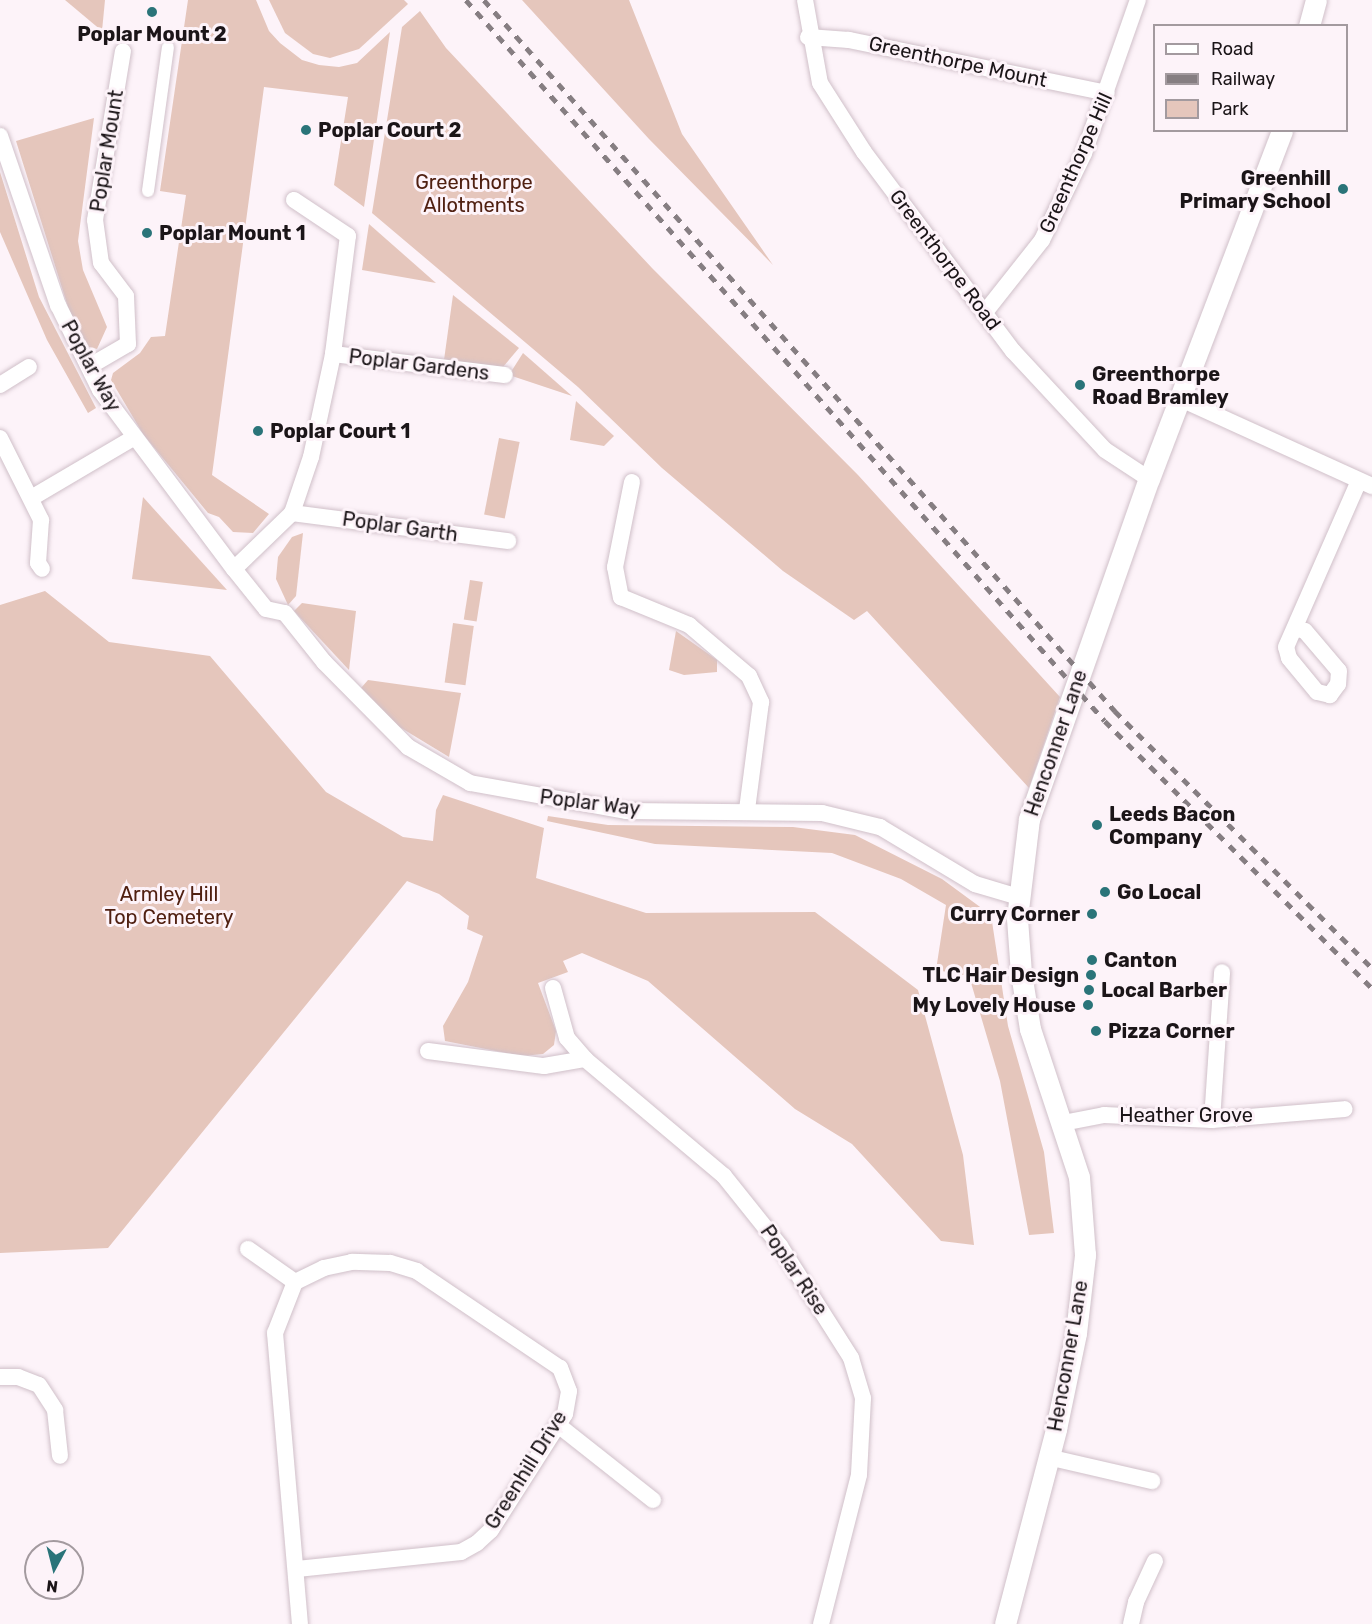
<!DOCTYPE html>
<html>
<head>
<meta charset="utf-8">
<style>
  body { margin:0 }
  #map { position:relative; width:1372px; height:1624px; overflow:hidden; background:#fdf3f9; font-family:Rubik,sans-serif }
  div>[style] { position:absolute }
  .green>* { inset:0; background:#e5c6bc; transform-origin:0 0 }
  .roads { filter:drop-shadow(0 0 2px #d0c0c9) drop-shadow(0 0 2px #d0c0c9) }
  .pedestrian>* { height:12px; margin:-6px; padding:0 6px; transform-origin:6px; border-radius:6px; background:#fff }
  .minor>* { height:16px; margin:-8px; padding:0 8px; transform-origin:8px; border-radius:8px; background:#fff }
  .tertiary>* { height:21px; margin:-10.5px; padding:0 10.5px; transform-origin:10.5px; border-radius:10.5px; background:#fff }
  .rail>* { height:4.5px; margin-top:-2.25px; transform-origin:0; background:repeating-linear-gradient(90deg,#867e82 0 8px,transparent 0 16px) }
  .dots>* { width:16px; height:16px; translate:-50% -50%; box-sizing:border-box; border:3px solid #fdf3f9; border-radius:50% }
  span { translate:-50% -50%; white-space:nowrap; text-align:center; line-height:1.15; -webkit-text-stroke:6px #fdf3f9; paint-order:stroke }
  .poi-label { font-size:20px; color:#1b1518; font-weight:700 }
  .left { translate:0 -50%; text-align:left }
  .right { translate:-100% -50%; text-align:right }
  .street-label { font-size:20px; color:#1b1518 }
  .park-label { font-size:20px; color:#502011 }
  .legend { position:absolute; left:1153px; top:24px; width:195px; height:108px; box-sizing:border-box; background:#fdf3f9; border:2px solid #a39a9f; margin:0; padding:8px 10px; list-style:none; font-size:18px; color:#1b1518 }
  .legend li { display:flex; align-items:center; gap:12px; height:30px }
  .legend b { width:30px; border:2px solid #a39a9f }
  .north { position:absolute; left:24px; top:1540px; width:60px; height:60px; box-sizing:border-box; background:#fdf3f9; border:2px solid #a39a9f; border-radius:50%; rotate:187deg; font-size:16px; font-weight:700; line-height:24px; text-align:center; color:#1b1518 }
  .north::after { content:''; display:block; margin:auto; width:21px; height:27px; background:#2a7479; clip-path:polygon(50% 0,100% 100%,50% 72%,0 100%) }
</style>
</head>
<body>
<div id="map">
  <div class="green">
    <div style="clip-path:polygon(65px 0,105px 0,102px 31px)"></div>
    <div style="clip-path:polygon(188px 0,256px 0,269px 31px,280px 43px,302px 60px,319px 65px,339px 67px,357px 63px,390px 32px,364px 207px,334px 185px,348px 97px,264px 87px,212px 475px,269px 514px,253px 533px,233px 532px,219px 517px,208px 513px,143px 434px,111px 380px,113px 373px,140px 353px,151px 337px,165px 336px,186px 195px,160px 191px)"></div>
    <div style="clip-path:polygon(269px 0,404px 0,408px 4px,359px 49px,330px 58px,313px 54px,285px 33px)"></div>
    <div style="clip-path:polygon(522px 0,629px 0,682px 134px,773px 265px,649px 139px)"></div>
    <div style="clip-path:polygon(420px 11px,446px 48px,652px 268px,858px 475px,1060px 697px,1029px 788px,867px 611px,854px 620px,783px 571px,662px 468px,578px 387px,372px 213px,402px 27px)"></div>
    <div style="clip-path:polygon(94px 118px,78px 241px,83px 270px,107px 327px,97px 349px,85px 346px,68px 307px,16px 141px)"></div>
    <div style="clip-path:polygon(0 172px,39px 297px,96px 408px,88px 413px,47px 340px,0 232px)"></div>
    <div style="clip-path:polygon(369px 224px,436px 283px,362px 270px)"></div>
    <div style="clip-path:polygon(453px 295px,519px 348px,503px 367px,444px 360px)"></div>
    <div style="clip-path:polygon(523px 353px,572px 396px,509px 375px)"></div>
    <div style="clip-path:polygon(576px 401px,614px 436px,604px 446px,570px 440px)"></div>
    <div style="left:499px;top:438px;width:21px;height:78px;rotate:11deg"></div>
    <div style="clip-path:polygon(143px 497px,227px 590px,132px 579px)"></div>
    <div style="clip-path:polygon(303px 533px,296px 596px,288px 605px,276px 579px,278px 557px,292px 537px)"></div>
    <div style="left:470px;top:580px;width:13px;height:40px;rotate:9deg"></div>
    <div style="clip-path:polygon(45px 591px,109px 642px,210px 656px,326px 792px,403px 837px,433px 841px,436px 810px,443px 795px,544px 828px,536px 878px,646px 913px,815px 912px,918px 990px,963px 1155px,974px 1245px,941px 1241px,852px 1144px,795px 1109px,648px 981px,582px 953px,563px 961px,568px 972px,538px 983px,556px 1031px,554px 1045px,543px 1054px,522px 1056px,445px 1041px,443px 1026px,468px 982px,483px 936px,467px 929px,469px 916px,439px 894px,407px 881px,108px 1248px,0 1253px,0 605px)"></div>
    <div style="clip-path:polygon(302px 603px,356px 611px,349px 670px,294px 611px)"></div>
    <div style="left:453px;top:623px;width:21px;height:60px;rotate:8deg"></div>
    <div style="clip-path:polygon(676px 631px,717px 660px,717px 672px,684px 675px,669px 670px)"></div>
    <div style="clip-path:polygon(368px 680px,461px 693px,449px 757px,393px 723px,361px 688px)"></div>
    <div style="clip-path:polygon(548px 816px,608px 825px,793px 827px,855px 835px,942px 879px,991px 915px,1008px 1026px,1044px 1152px,1054px 1233px,1029px 1235px,1000px 1081px,969px 976px,936px 970px,946px 905px,901px 879px,832px 853px,655px 844px,547px 821px)"></div>
  </div>
  <div class="roads">
    <div class="pedestrian">
      <div style="left:148px;top:191px;width:145px;rotate:-82.1deg"></div>
    </div>
    <div class="minor">
      <div style="left:805px;top:0;width:84px;rotate:79.8deg"></div>
      <div style="left:820px;top:83px;width:82px;rotate:57.5deg"></div>
      <div style="left:864px;top:152px;width:249px;rotate:53.2deg"></div>
      <div style="left:1013px;top:351px;width:135px;rotate:47.1deg"></div>
      <div style="left:1105px;top:450px;width:53px;rotate:33.4deg"></div>
      <div style="left:808px;top:37px;width:41px;rotate:4.2deg"></div>
      <div style="left:849px;top:40px;width:263px;rotate:11.6deg"></div>
      <div style="left:0;top:136px;width:179px;rotate:71.1deg"></div>
      <div style="left:58px;top:305px;width:95px;rotate:63.7deg"></div>
      <div style="left:100px;top:390px;width:224px;rotate:53.2deg"></div>
      <div style="left:234px;top:569px;width:81px;rotate:-44deg"></div>
      <div style="left:292px;top:513px;width:59px;rotate:-71.3deg"></div>
      <div style="left:311px;top:457px;width:105px;rotate:-77.9deg"></div>
      <div style="left:333px;top:354px;width:119px;rotate:-82.8deg"></div>
      <div style="left:348px;top:236px;width:65px;rotate:-146.3deg"></div>
      <div style="left:986px;top:311px;width:90px;rotate:-51.7deg"></div>
      <div style="left:1042px;top:240px;width:97px;rotate:-64.2deg"></div>
      <div style="left:1084px;top:153px;width:162px;rotate:-70.6deg"></div>
      <div style="left:333px;top:354px;width:173px;rotate:7deg"></div>
      <div style="left:90px;top:366px;width:44px;rotate:-30.1deg"></div>
      <div style="left:128px;top:344px;width:48px;rotate:-92.4deg"></div>
      <div style="left:126px;top:296px;width:41px;rotate:-127.1deg"></div>
      <div style="left:101px;top:263px;width:43px;rotate:-97.9deg"></div>
      <div style="left:95px;top:220px;width:171px;rotate:-80.6deg"></div>
      <div style="left:0;top:385px;width:34px;rotate:-32deg"></div>
      <div style="left:1181px;top:399px;width:210px;rotate:24.5deg"></div>
      <div style="left:0;top:438px;width:92px;rotate:63.4deg"></div>
      <div style="left:41px;top:520px;width:43px;rotate:94deg"></div>
      <div style="left:38px;top:563px;width:7px;rotate:56deg"></div>
      <div style="left:632px;top:482px;width:87px;rotate:101.3deg"></div>
      <div style="left:615px;top:567px;width:31px;rotate:79deg"></div>
      <div style="left:621px;top:597px;width:74px;rotate:22.4deg"></div>
      <div style="left:689px;top:625px;width:79px;rotate:40.4deg"></div>
      <div style="left:749px;top:676px;width:29px;rotate:65deg"></div>
      <div style="left:761px;top:702px;width:109px;rotate:97.4deg"></div>
      <div style="left:33px;top:497px;width:116px;rotate:-30.5deg"></div>
      <div style="left:292px;top:513px;width:218px;rotate:7.4deg"></div>
      <div style="left:234px;top:569px;width:51px;rotate:51.3deg"></div>
      <div style="left:266px;top:609px;width:19px;rotate:12deg"></div>
      <div style="left:285px;top:613px;width:63px;rotate:51.5deg"></div>
      <div style="left:324px;top:662px;width:120px;rotate:45.3deg"></div>
      <div style="left:408px;top:747px;width:72px;rotate:30.1deg"></div>
      <div style="left:470px;top:783px;width:158px;rotate:10.2deg"></div>
      <div style="left:626px;top:811px;width:196px;rotate:0.6deg"></div>
      <div style="left:822px;top:813px;width:60px;rotate:13.6deg"></div>
      <div style="left:880px;top:827px;width:111px;rotate:31deg"></div>
      <div style="left:975px;top:884px;width:46px;rotate:16.5deg"></div>
      <div style="left:1295px;top:628px;width:10px;rotate:17deg"></div>
      <div style="left:1305px;top:631px;width:52px;rotate:49.6deg"></div>
      <div style="left:1339px;top:671px;width:13px;rotate:94deg"></div>
      <div style="left:1338px;top:684px;width:14px;rotate:126deg"></div>
      <div style="left:1330px;top:695px;width:13px;rotate:-167deg"></div>
      <div style="left:1317px;top:692px;width:44px;rotate:-129.5deg"></div>
      <div style="left:1289px;top:658px;width:11px;rotate:-105deg"></div>
      <div style="left:1286px;top:647px;width:181px;rotate:-66.3deg"></div>
      <div style="left:553px;top:988px;width:52px;rotate:74.4deg"></div>
      <div style="left:567px;top:1038px;width:28px;rotate:49deg"></div>
      <div style="left:585px;top:1059px;width:182px;rotate:40.1deg"></div>
      <div style="left:724px;top:1176px;width:90px;rotate:51.3deg"></div>
      <div style="left:780px;top:1246px;width:133px;rotate:57.6deg"></div>
      <div style="left:851px;top:1358px;width:42px;rotate:73.3deg"></div>
      <div style="left:863px;top:1398px;width:77px;rotate:93deg"></div>
      <div style="left:859px;top:1475px;width:154px;rotate:104.3deg"></div>
      <div style="left:428px;top:1051px;width:117px;rotate:7.4deg"></div>
      <div style="left:544px;top:1066px;width:42px;rotate:-9.7deg"></div>
      <div style="left:1212px;top:1120px;width:148px;rotate:-86.1deg"></div>
      <div style="left:1063px;top:1123px;width:42px;rotate:-11deg"></div>
      <div style="left:1104px;top:1115px;width:108px;rotate:2.7deg"></div>
      <div style="left:1212px;top:1120px;width:133px;rotate:-4.7deg"></div>
      <div style="left:248px;top:1249px;width:57px;rotate:35.1deg"></div>
      <div style="left:0;top:1377px;width:18px"></div>
      <div style="left:18px;top:1377px;width:22px;rotate:21deg"></div>
      <div style="left:39px;top:1385px;width:30px;rotate:57deg"></div>
      <div style="left:55px;top:1410px;width:46px;rotate:83.8deg"></div>
      <div style="left:558px;top:1425px;width:121px;rotate:38.3deg"></div>
      <div style="left:1048px;top:1457px;width:107px;rotate:13deg"></div>
      <div style="left:297px;top:1569px;width:165px;rotate:-5.9deg"></div>
      <div style="left:461px;top:1552px;width:18px;rotate:-29deg"></div>
      <div style="left:477px;top:1543px;width:19px;rotate:-43deg"></div>
      <div style="left:491px;top:1530px;width:138px;rotate:-57.5deg"></div>
      <div style="left:565px;top:1414px;width:23px;rotate:-80deg"></div>
      <div style="left:569px;top:1391px;width:25px;rotate:-111deg"></div>
      <div style="left:560px;top:1368px;width:173px;rotate:-145.9deg"></div>
      <div style="left:417px;top:1271px;width:28px;rotate:-163deg"></div>
      <div style="left:390px;top:1263px;width:38px;rotate:-178deg"></div>
      <div style="left:352px;top:1262px;width:29px;rotate:168deg"></div>
      <div style="left:324px;top:1268px;width:32px;rotate:154deg"></div>
      <div style="left:295px;top:1282px;width:55px;rotate:111.4deg"></div>
      <div style="left:275px;top:1333px;width:292px;rotate:85.1deg"></div>
      <div style="left:1131px;top:1624px;width:23px;rotate:-77deg"></div>
      <div style="left:1136px;top:1602px;width:45px;rotate:-65.1deg"></div>
    </div>
    <div class="tertiary">
      <div style="left:1309px;top:26px;width:27px;rotate:-75deg"></div>
      <div style="left:1005px;top:1624px;width:202px;rotate:-75.3deg"></div>
      <div style="left:1056px;top:1429px;width:98px;rotate:-78.2deg"></div>
      <div style="left:1076px;top:1333px;width:79px;rotate:-83.4deg"></div>
      <div style="left:1085px;top:1255px;width:78px;rotate:-94.4deg"></div>
      <div style="left:1079px;top:1177px;width:156px;rotate:-108.3deg"></div>
      <div style="left:1030px;top:1029px;width:57px;rotate:-99.1deg"></div>
      <div style="left:1021px;top:973px;width:55px;rotate:-94.2deg"></div>
      <div style="left:1017px;top:918px;width:100px;rotate:-83.1deg"></div>
      <div style="left:1029px;top:819px;width:361px;rotate:-70.6deg"></div>
      <div style="left:1149px;top:479px;width:373px;rotate:-69.1deg"></div>
    </div>
  </div>
  <div class="rail">
    <div style="left:466px;top:0;width:963px;rotate:48.45deg"></div>
    <div style="left:1105px;top:721px;width:378px;rotate:45deg"></div>
    <div style="left:484px;top:0;width:951px;rotate:48.41deg"></div>
    <div style="left:1115px;top:711px;width:363px;rotate:45deg"></div>
  </div>
  <div class="dots">
    <div style="left:152px;top:12px;background:#2a7479"></div>
    <div style="left:306px;top:130px;background:#2a7479"></div>
    <div style="left:1343px;top:189px;background:#2a7479"></div>
    <div style="left:147px;top:233px;background:#2a7479"></div>
    <div style="left:1080px;top:385px;background:#2a7479"></div>
    <div style="left:258px;top:431px;background:#2a7479"></div>
    <div style="left:1097px;top:825px;background:#2a7479"></div>
    <div style="left:1105px;top:892px;background:#2a7479"></div>
    <div style="left:1092px;top:914px;background:#2a7479"></div>
    <div style="left:1092px;top:960px;background:#2a7479"></div>
    <div style="left:1091px;top:975px;background:#2a7479"></div>
    <div style="left:1089px;top:990px;background:#2a7479"></div>
    <div style="left:1088px;top:1005px;background:#2a7479"></div>
    <div style="left:1096px;top:1031px;background:#2a7479"></div>
  </div>
  <div class="poi-label">
    <span style="left:152px;top:34px">Poplar Mount 2</span>
    <span class="left" style="left:318px;top:130px">Poplar Court 2</span>
    <span class="right" style="left:1331px;top:190px">Greenhill<br>Primary School</span>
    <span class="left" style="left:159px;top:233px">Poplar Mount 1</span>
    <span class="left" style="left:1092px;top:386px">Greenthorpe<br>Road Bramley</span>
    <span class="left" style="left:270px;top:431px">Poplar Court 1</span>
    <span class="left" style="left:1109px;top:826px">Leeds Bacon<br>Company</span>
    <span class="left" style="left:1117px;top:892px">Go Local</span>
    <span class="right" style="left:1080px;top:914px">Curry Corner</span>
    <span class="left" style="left:1104px;top:960px">Canton</span>
    <span class="right" style="left:1079px;top:975px">TLC Hair Design</span>
    <span class="left" style="left:1101px;top:990px">Local Barber</span>
    <span class="right" style="left:1076px;top:1005px">My Lovely House</span>
    <span class="left" style="left:1108px;top:1031px">Pizza Corner</span>
  </div>
  <div class="street-label">
    <span style="left:958px;top:62px;rotate:12deg">Greenthorpe Mount</span>
    <span style="left:107px;top:151px;rotate:-81deg">Poplar Mount</span>
    <span style="left:1076px;top:163px;rotate:-66deg">Greenthorpe Hill</span>
    <span style="left:945px;top:260px;rotate:53deg">Greenthorpe Road</span>
    <span style="left:419px;top:365px;rotate:7deg">Poplar Gardens</span>
    <span style="left:91px;top:366px;rotate:61deg">Poplar Way</span>
    <span style="left:400px;top:527px;rotate:8deg">Poplar Garth</span>
    <span style="left:1056px;top:743px;rotate:-71deg">Henconner Lane</span>
    <span style="left:590px;top:803px;rotate:7deg">Poplar Way</span>
    <span style="left:1186px;top:1115px">Heather Grove</span>
    <span style="left:794px;top:1270px;rotate:56deg">Poplar Rise</span>
    <span style="left:1068px;top:1356px;rotate:-80deg">Henconner Lane</span>
    <span style="left:526px;top:1470px;rotate:-58deg">Greenhill Drive</span>
  </div>
  <div class="park-label">
    <span style="left:474px;top:194px">Greenthorpe<br>Allotments</span>
    <span style="left:169px;top:906px">Armley Hill<br>Top Cemetery</span>
  </div>
  <ul class="legend">
  <li><b style="height:8px;background:#fff"></b>Road</li>
  <li><b style="height:8px;background:#867e82"></b>Railway</li>
  <li><b style="height:16px;background:#e5c6bc"></b>Park</li>
  </ul>
  <div class="north">N</div>
</div>
</body>
</html>
